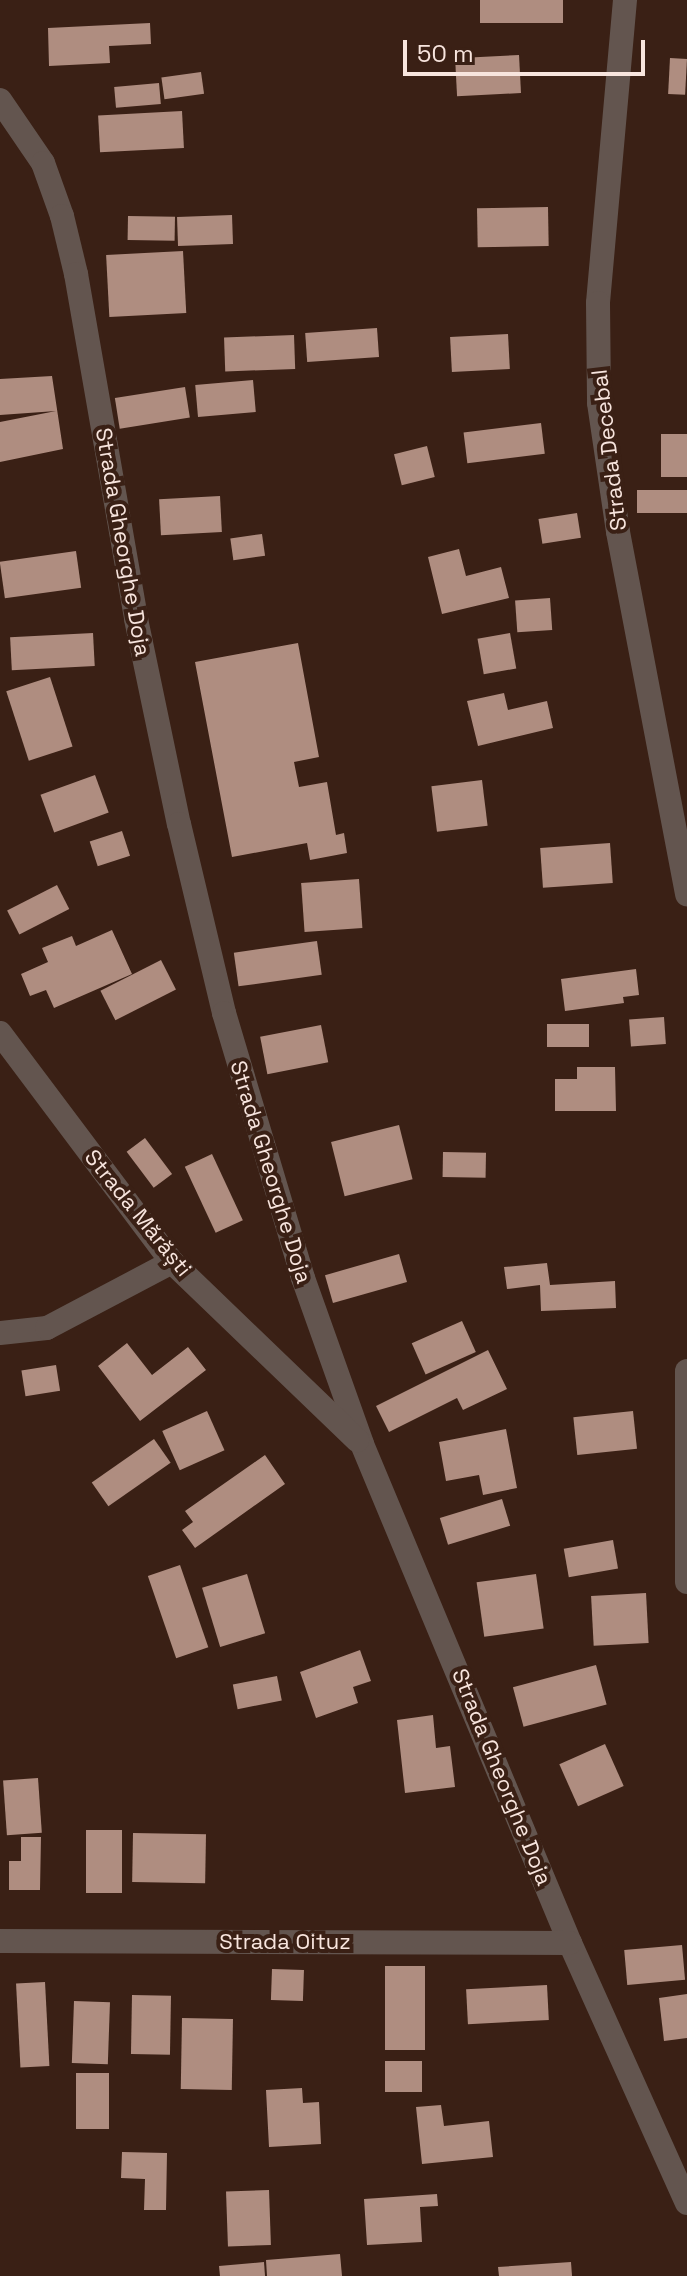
<!DOCTYPE html>
<html>
<head>
<meta charset="utf-8">
<style>
  body { margin:0 }
  #map { position:relative; width:687px; height:2276px; overflow:hidden; background:#3a2015; font-family:"Space Grotesk",sans-serif }
  div>[style] { position:absolute }
  .building>* { inset:0; background:#af8d80; transform-origin:0 0 }
  .minor>* { height:24px; margin:-12px; padding:0 12px; transform-origin:12px; border-radius:12px; background:#63554f }
  span { translate:-50% -50%; white-space:nowrap; text-align:center; line-height:1.15; -webkit-text-stroke:8px #3a2015; paint-order:stroke }
  .street-label { font-size:22px; color:#f8e5de }
  .scale { position:absolute; left:403px; top:40px; width:242px; height:36px; box-sizing:border-box; border:4px solid #f8e5de; border-top:0; padding-left:10px; font-size:24px; line-height:28px; white-space:nowrap; color:#f8e5de; -webkit-text-stroke:6px #3a2015; paint-order:stroke }
</style>
</head>
<body>
<div id="map">
  <div class="building">
    <div style="left:480px;top:0;width:83px;height:23px"></div>
    <div style="clip-path:polygon(150px 23px,151px 44px,109px 46px,110px 63px,49px 66px,48px 28px)"></div>
    <div style="left:519px;top:55px;width:38px;height:64px;rotate:87deg"></div>
    <div style="left:670px;top:58px;width:17px;height:36px;rotate:3deg"></div>
    <div style="left:201px;top:72px;width:22px;height:40px;rotate:82deg"></div>
    <div style="left:159px;top:83px;width:21px;height:45px;rotate:85deg"></div>
    <div style="left:182px;top:111px;width:37px;height:84px;rotate:87deg"></div>
    <div style="left:548px;top:207px;width:39px;height:71px;rotate:89deg"></div>
    <div style="left:232px;top:215px;width:29px;height:55px;rotate:88deg"></div>
    <div style="left:128px;top:216px;width:47px;height:24px;rotate:1deg"></div>
    <div style="left:183px;top:251px;width:62px;height:77px;rotate:87deg"></div>
    <div style="left:377px;top:328px;width:29px;height:72px;rotate:86deg"></div>
    <div style="left:508px;top:334px;width:35px;height:58px;rotate:87deg"></div>
    <div style="left:294px;top:335px;width:34px;height:70px;rotate:88deg"></div>
    <div style="clip-path:polygon(52px 376px,63px 449px,0 462px,0 422px,56px 411px,0 415px,0 379px)"></div>
    <div style="left:253px;top:380px;width:32px;height:58px;rotate:85deg"></div>
    <div style="left:185px;top:387px;width:31px;height:71px;rotate:81deg"></div>
    <div style="left:541px;top:423px;width:31px;height:78px;rotate:83deg"></div>
    <div style="left:687px;top:434px;width:43px;height:26px;rotate:90deg"></div>
    <div style="left:427px;top:446px;width:32px;height:34px;rotate:76deg"></div>
    <div style="left:687px;top:490px;width:23px;height:50px;rotate:90deg"></div>
    <div style="left:220px;top:496px;width:36px;height:61px;rotate:87deg"></div>
    <div style="left:577px;top:513px;width:25px;height:39px;rotate:81deg"></div>
    <div style="left:262px;top:534px;width:22px;height:32px;rotate:82deg"></div>
    <div style="clip-path:polygon(459px 549px,466px 576px,501px 567px,509px 598px,442px 614px,428px 557px)"></div>
    <div style="left:76px;top:551px;width:37px;height:77px;rotate:82deg"></div>
    <div style="left:550px;top:598px;width:32px;height:35px;rotate:86deg"></div>
    <div style="left:93px;top:633px;width:33px;height:83px;rotate:87deg"></div>
    <div style="left:510px;top:633px;width:36px;height:33px;rotate:80deg"></div>
    <div style="clip-path:polygon(298px 643px,319px 757px,294px 762px,299px 787px,327px 782px,336px 835px,344px 833px,347px 853px,310px 860px,307px 843px,232px 857px,195px 662px)"></div>
    <div style="left:50px;top:677px;width:73px;height:46px;rotate:72deg"></div>
    <div style="clip-path:polygon(504px 693px,508px 710px,547px 701px,553px 728px,478px 746px,467px 701px)"></div>
    <div style="left:95px;top:775px;width:40px;height:58px;rotate:70deg"></div>
    <div style="left:482px;top:780px;width:46px;height:51px;rotate:83deg"></div>
    <div style="left:122px;top:831px;width:26px;height:34px;rotate:72deg"></div>
    <div style="left:610px;top:843px;width:40px;height:70px;rotate:86deg"></div>
    <div style="left:359px;top:879px;width:49px;height:58px;rotate:86deg"></div>
    <div style="left:57px;top:885px;width:27px;height:56px;rotate:63deg"></div>
    <div style="clip-path:polygon(112px 930px,132px 974px,54px 1008px,46px 990px,30px 996px,21px 974px,48px 962px,42px 948px,72px 936px,76px 946px)"></div>
    <div style="left:317px;top:941px;width:34px;height:84px;rotate:82deg"></div>
    <div style="left:161px;top:960px;width:33px;height:68px;rotate:63deg"></div>
    <div style="clip-path:polygon(636px 969px,639px 995px,623px 997px,624px 1003px,565px 1011px,561px 979px)"></div>
    <div style="left:664px;top:1017px;width:27px;height:35px;rotate:86deg"></div>
    <div style="left:547px;top:1024px;width:42px;height:23px"></div>
    <div style="left:321px;top:1025px;width:38px;height:62px;rotate:79deg"></div>
    <div style="clip-path:polygon(577px 1067px,615px 1067px,616px 1111px,555px 1111px,555px 1079px,577px 1079px)"></div>
    <div style="left:399px;top:1125px;width:56px;height:70px;rotate:76deg"></div>
    <div style="left:145px;top:1138px;width:45px;height:23px;rotate:53deg"></div>
    <div style="left:443px;top:1152px;width:43px;height:25px;rotate:1deg"></div>
    <div style="left:212px;top:1154px;width:73px;height:30px;rotate:65deg"></div>
    <div style="left:399px;top:1254px;width:29px;height:77px;rotate:74deg"></div>
    <div style="clip-path:polygon(547px 1263px,550px 1285px,615px 1281px,616px 1308px,541px 1311px,540px 1285px,507px 1289px,504px 1267px)"></div>
    <div style="left:462px;top:1321px;width:34px;height:55px;rotate:66deg"></div>
    <div style="clip-path:polygon(127px 1343px,152px 1375px,188px 1347px,206px 1370px,140px 1421px,98px 1366px)"></div>
    <div style="clip-path:polygon(488px 1350px,507px 1389px,463px 1410px,457px 1398px,389px 1432px,376px 1406px)"></div>
    <div style="left:56px;top:1365px;width:26px;height:35px;rotate:81deg"></div>
    <div style="left:207px;top:1411px;width:43px;height:49px;rotate:66deg"></div>
    <div style="left:633px;top:1411px;width:38px;height:60px;rotate:84deg"></div>
    <div style="clip-path:polygon(506px 1429px,517px 1488px,483px 1495px,479px 1475px,446px 1481px,439px 1442px)"></div>
    <div style="left:154px;top:1439px;width:29px;height:76px;rotate:55deg"></div>
    <div style="clip-path:polygon(265px 1455px,285px 1484px,195px 1548px,182px 1530px,193px 1522px,185px 1511px)"></div>
    <div style="left:502px;top:1499px;width:28px;height:65px;rotate:73deg"></div>
    <div style="left:613px;top:1540px;width:29px;height:50px;rotate:80deg"></div>
    <div style="left:180px;top:1565px;width:87px;height:34px;rotate:71deg"></div>
    <div style="left:247px;top:1574px;width:62px;height:47px;rotate:73deg"></div>
    <div style="left:536px;top:1574px;width:55px;height:60px;rotate:82deg"></div>
    <div style="left:646px;top:1593px;width:50px;height:55px;rotate:87deg"></div>
    <div style="clip-path:polygon(360px 1650px,371px 1681px,353px 1687px,358px 1703px,316px 1718px,300px 1672px)"></div>
    <div style="left:596px;top:1665px;width:41px;height:86px;rotate:75deg"></div>
    <div style="left:277px;top:1676px;width:25px;height:45px;rotate:79deg"></div>
    <div style="clip-path:polygon(433px 1715px,436px 1748px,450px 1746px,455px 1787px,405px 1793px,397px 1720px)"></div>
    <div style="left:605px;top:1744px;width:46px;height:50px;rotate:66deg"></div>
    <div style="left:38px;top:1778px;width:55px;height:35px;rotate:86deg"></div>
    <div style="left:86px;top:1830px;width:36px;height:63px"></div>
    <div style="left:133px;top:1833px;width:73px;height:49px;rotate:1deg"></div>
    <div style="clip-path:polygon(21px 1837px,41px 1837px,40px 1890px,9px 1890px,9px 1861px,21px 1861px)"></div>
    <div style="left:682px;top:1945px;width:35px;height:58px;rotate:85deg"></div>
    <div style="left:385px;top:1966px;width:40px;height:84px"></div>
    <div style="left:272px;top:1969px;width:32px;height:31px;rotate:2deg"></div>
    <div style="left:45px;top:1982px;width:84px;height:29px;rotate:87deg"></div>
    <div style="left:547px;top:1985px;width:35px;height:81px;rotate:87deg"></div>
    <div style="clip-path:polygon(687px 1994px,687px 2038px,664px 2041px,659px 1998px)"></div>
    <div style="left:132px;top:1995px;width:39px;height:59px;rotate:1deg"></div>
    <div style="left:74px;top:2001px;width:36px;height:62px;rotate:2deg"></div>
    <div style="left:182px;top:2018px;width:51px;height:71px;rotate:1deg"></div>
    <div style="left:385px;top:2061px;width:37px;height:31px"></div>
    <div style="left:76px;top:2073px;width:33px;height:56px"></div>
    <div style="clip-path:polygon(302px 2088px,303px 2103px,319px 2102px,321px 2144px,269px 2147px,266px 2090px)"></div>
    <div style="clip-path:polygon(441px 2105px,444px 2126px,489px 2121px,493px 2157px,422px 2164px,416px 2107px)"></div>
    <div style="clip-path:polygon(122px 2152px,167px 2153px,166px 2210px,144px 2210px,145px 2179px,121px 2178px)"></div>
    <div style="left:269px;top:2190px;width:55px;height:43px;rotate:88deg"></div>
    <div style="clip-path:polygon(437px 2194px,438px 2206px,420px 2207px,422px 2242px,367px 2245px,364px 2199px)"></div>
    <div style="clip-path:polygon(340px 2254px,342px 2276px,267px 2276px,266px 2260px)"></div>
    <div style="clip-path:polygon(264px 2262px,265px 2276px,220px 2276px,219px 2266px)"></div>
    <div style="clip-path:polygon(571px 2262px,572px 2276px,499px 2276px,498px 2267px)"></div>
  </div>
  <div class="minor">
    <div style="left:625px;top:0;width:304px;rotate:95.1deg"></div>
    <div style="left:598px;top:303px;width:100px;rotate:89.4deg"></div>
    <div style="left:599px;top:403px;width:130px;rotate:81.6deg"></div>
    <div style="left:618px;top:532px;width:369px;rotate:79.2deg"></div>
    <div style="left:0;top:100px;width:76px;rotate:55.7deg"></div>
    <div style="left:43px;top:163px;width:56px;rotate:70.3deg"></div>
    <div style="left:62px;top:216px;width:60px;rotate:76.4deg"></div>
    <div style="left:76px;top:274px;width:350px;rotate:80.1deg"></div>
    <div style="left:136px;top:619px;width:209px;rotate:78.2deg"></div>
    <div style="left:179px;top:824px;width:194px;rotate:76.6deg"></div>
    <div style="left:224px;top:1013px;width:277px;rotate:73.4deg"></div>
    <div style="left:303px;top:1278px;width:176px;rotate:70.4deg"></div>
    <div style="left:362px;top:1444px;width:541px;rotate:67.37deg"></div>
    <div style="left:570px;top:1943px;width:285px;rotate:65.8deg"></div>
    <div style="left:0;top:1033px;width:286px;rotate:53.1deg"></div>
    <div style="left:172px;top:1262px;width:257px;rotate:43.9deg"></div>
    <div style="left:0;top:1333px;width:47px;rotate:-6.1deg"></div>
    <div style="left:47px;top:1328px;width:141px;rotate:-27.8deg"></div>
    <div style="left:687px;top:1371px;width:211px;rotate:90deg"></div>
    <div style="left:0;top:1941px;width:570px;rotate:0.2deg"></div>
  </div>
  <div class="street-label">
    <span style="left:609px;top:450px;rotate:-97deg">Strada Decebal</span>
    <span style="left:123px;top:542px;rotate:80deg">Strada Gheorghe Doja</span>
    <span style="left:271px;top:1172px;rotate:73deg">Strada Gheorghe Doja</span>
    <span style="left:138px;top:1213px;rotate:51deg">Strada Mărăști</span>
    <span style="left:502px;top:1777px;rotate:68deg">Strada Gheorghe Doja</span>
    <span style="left:285px;top:1942px">Strada Oituz</span>
  </div>
  <div class="scale">50 m</div>
</div>
</body>
</html>
